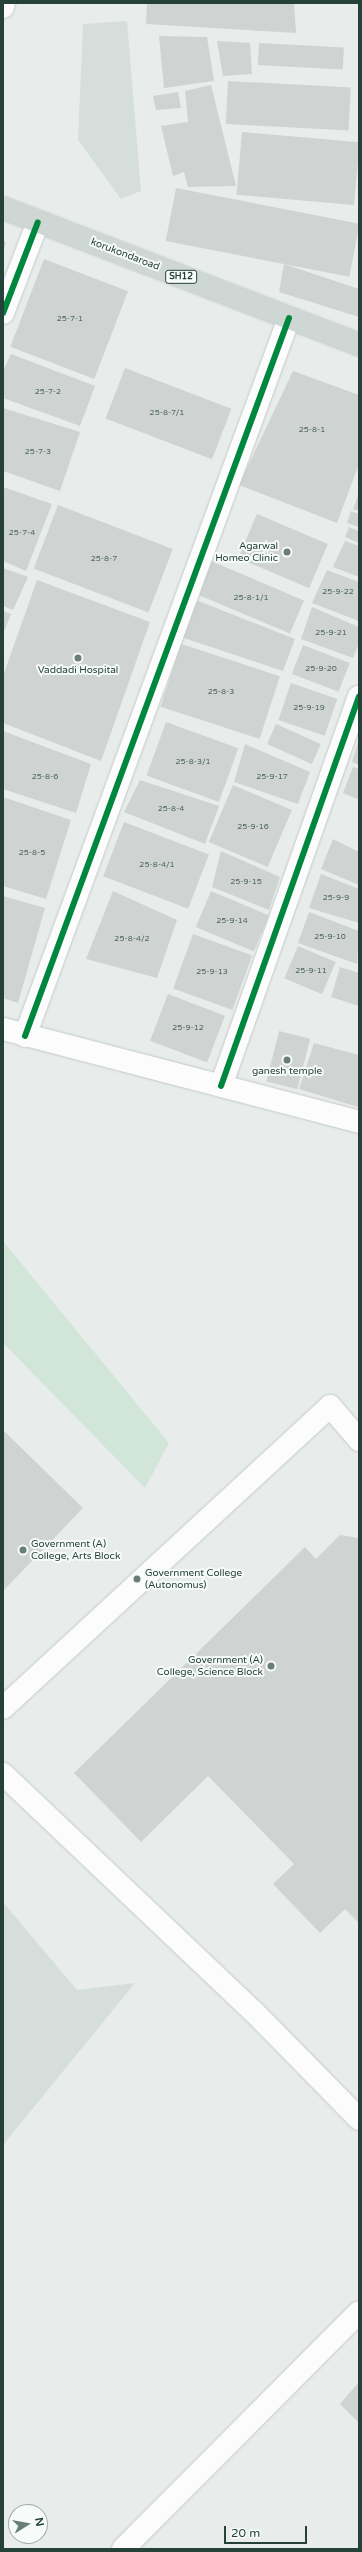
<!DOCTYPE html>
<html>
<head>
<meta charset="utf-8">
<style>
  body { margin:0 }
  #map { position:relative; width:362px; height:2552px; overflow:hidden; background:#e8edeb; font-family:"Varela Round",sans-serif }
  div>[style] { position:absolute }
  .built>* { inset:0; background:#d6dedb }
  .green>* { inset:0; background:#d1e6d8 }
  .building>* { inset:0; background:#cfd4d2; transform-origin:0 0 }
  .roads { filter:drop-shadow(0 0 1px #c5cac8) drop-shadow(0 0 1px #c5cac8) }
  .minor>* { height:22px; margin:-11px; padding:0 11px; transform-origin:11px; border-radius:11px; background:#fcfcfc }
  .major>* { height:22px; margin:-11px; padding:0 11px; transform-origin:11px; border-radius:11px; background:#cfd7d5 }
  .cycleway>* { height:6px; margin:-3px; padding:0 3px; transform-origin:3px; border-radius:3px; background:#00873e }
  .dots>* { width:11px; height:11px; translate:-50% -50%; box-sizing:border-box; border:2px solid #f7fbf9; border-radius:50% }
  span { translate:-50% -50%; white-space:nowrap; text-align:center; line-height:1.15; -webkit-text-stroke:4px #f7fbf9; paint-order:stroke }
  .number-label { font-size:8px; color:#506761 }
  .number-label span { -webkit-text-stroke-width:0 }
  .shield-label span { padding:1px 3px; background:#f7fbf9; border:1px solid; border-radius:3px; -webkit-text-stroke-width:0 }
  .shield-label { font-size:9px; color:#24423a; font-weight:700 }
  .street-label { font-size:10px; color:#24423a }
  .poi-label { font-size:10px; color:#24423a }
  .right { translate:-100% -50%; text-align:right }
  .left { translate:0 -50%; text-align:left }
  .frame { position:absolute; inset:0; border:4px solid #24423a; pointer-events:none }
  .north { position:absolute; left:8px; top:2504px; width:40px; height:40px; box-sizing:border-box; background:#f7fbf9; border:1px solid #a3b1ad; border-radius:50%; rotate:79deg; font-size:11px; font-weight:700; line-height:16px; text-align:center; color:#24423a }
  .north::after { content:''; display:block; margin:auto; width:14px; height:18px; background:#697e78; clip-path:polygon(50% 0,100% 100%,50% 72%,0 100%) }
  .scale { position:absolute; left:224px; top:2526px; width:83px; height:18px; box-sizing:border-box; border:2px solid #24423a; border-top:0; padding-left:5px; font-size:12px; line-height:14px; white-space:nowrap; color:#24423a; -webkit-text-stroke:3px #f7fbf9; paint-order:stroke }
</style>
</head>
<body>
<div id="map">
  <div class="built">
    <div style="clip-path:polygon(127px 21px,141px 191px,121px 199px,78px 140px,83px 24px)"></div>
    <div style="clip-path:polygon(3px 1902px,77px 1990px,135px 1983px,3px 2145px)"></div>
  </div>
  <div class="green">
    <div style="clip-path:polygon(3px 1241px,169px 1443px,145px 1488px,3px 1343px)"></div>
  </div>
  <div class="building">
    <div style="clip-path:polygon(147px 3px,294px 3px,296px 33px,146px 24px)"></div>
    <div style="clip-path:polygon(159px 36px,207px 37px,214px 81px,164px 88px)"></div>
    <div style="clip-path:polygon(217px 41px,250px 43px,252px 74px,223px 76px)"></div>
    <div style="left:259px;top:43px;width:85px;height:22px;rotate:3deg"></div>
    <div style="left:228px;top:81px;width:123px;height:43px;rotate:3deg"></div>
    <div style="clip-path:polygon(211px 85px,236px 186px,188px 187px,184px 172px,173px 176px,161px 126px,188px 122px,185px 91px)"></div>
    <div style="clip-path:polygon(178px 92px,181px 108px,156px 110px,153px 96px)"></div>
    <div style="left:242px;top:132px;width:118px;height:63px;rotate:5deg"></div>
    <div style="left:176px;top:188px;width:187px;height:54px;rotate:11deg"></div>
    <div style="clip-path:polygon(3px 241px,6px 242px,3px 252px)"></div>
    <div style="left:44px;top:259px;width:90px;height:94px;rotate:21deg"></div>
    <div style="clip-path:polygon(284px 264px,359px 289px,359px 317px,279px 292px)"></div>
    <div style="clip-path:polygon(11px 354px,95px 386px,80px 426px,3px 398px,3px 371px)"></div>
    <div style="left:125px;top:368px;width:114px;height:54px;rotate:21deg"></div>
    <div style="clip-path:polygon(293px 371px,359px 395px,359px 464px,337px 523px,239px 485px)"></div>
    <div style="clip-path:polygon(3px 408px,80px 432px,60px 491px,3px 471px)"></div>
    <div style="clip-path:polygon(3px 487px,52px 504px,26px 571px,3px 561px)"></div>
    <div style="clip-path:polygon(358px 496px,359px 497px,359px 511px,353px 509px)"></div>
    <div style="left:58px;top:505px;width:123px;height:68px;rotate:21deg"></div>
    <div style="clip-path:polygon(351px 511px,359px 514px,359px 527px,347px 523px)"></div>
    <div style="left:257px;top:514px;width:77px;height:48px;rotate:23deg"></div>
    <div style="clip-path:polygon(349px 527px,359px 531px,359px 543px,345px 537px)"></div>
    <div style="clip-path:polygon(345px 541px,359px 546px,359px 577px,333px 567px)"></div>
    <div style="left:211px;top:561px;width:101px;height:36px;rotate:23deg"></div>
    <div style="clip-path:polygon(3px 568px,28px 577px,13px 610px,3px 606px)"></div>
    <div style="clip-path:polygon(327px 570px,359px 582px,359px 621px,312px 603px)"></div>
    <div style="clip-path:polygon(37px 580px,150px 622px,101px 761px,3px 723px,3px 676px)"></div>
    <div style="clip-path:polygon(196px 600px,295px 639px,283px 671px,181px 637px)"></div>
    <div style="clip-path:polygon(312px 607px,359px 627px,359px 643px,353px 658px,301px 639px)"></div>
    <div style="clip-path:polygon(3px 611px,11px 614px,3px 634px)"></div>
    <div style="left:181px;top:644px;width:104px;height:66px;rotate:18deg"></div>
    <div style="left:303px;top:645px;width:50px;height:31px;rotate:21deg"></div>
    <div style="left:291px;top:683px;width:49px;height:39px;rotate:19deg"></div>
    <div style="left:166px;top:722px;width:77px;height:57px;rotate:20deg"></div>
    <div style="left:276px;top:724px;width:49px;height:22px;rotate:24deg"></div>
    <div style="clip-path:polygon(3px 731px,91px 764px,76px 813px,3px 789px)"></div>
    <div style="clip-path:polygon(359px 739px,359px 765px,352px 762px)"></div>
    <div style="clip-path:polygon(245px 744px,310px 772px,298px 804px,234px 782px)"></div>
    <div style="clip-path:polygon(353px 767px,359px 769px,359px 800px,343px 793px)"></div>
    <div style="clip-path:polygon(140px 780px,219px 806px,205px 844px,124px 812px)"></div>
    <div style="left:233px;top:785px;width:64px;height:62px;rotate:23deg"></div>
    <div style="clip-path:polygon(3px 797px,71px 820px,46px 899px,3px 886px)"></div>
    <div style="left:124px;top:822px;width:91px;height:58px;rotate:21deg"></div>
    <div style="clip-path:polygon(333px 839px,359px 852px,359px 885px,321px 869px)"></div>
    <div style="clip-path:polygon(221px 851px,280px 877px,269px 910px,212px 887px)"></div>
    <div style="clip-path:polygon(321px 874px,359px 889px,359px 923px,309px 908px)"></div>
    <div style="clip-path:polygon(113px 891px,177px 920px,157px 978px,86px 959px)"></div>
    <div style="left:211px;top:891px;width:63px;height:39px;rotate:23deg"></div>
    <div style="clip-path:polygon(3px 896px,45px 908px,18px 1003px,3px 998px)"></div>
    <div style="clip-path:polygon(309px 912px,359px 931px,357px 964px,298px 943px)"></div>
    <div style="left:193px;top:934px;width:63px;height:58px;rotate:20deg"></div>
    <div style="left:298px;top:946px;width:41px;height:35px;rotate:23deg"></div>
    <div style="clip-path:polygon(340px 967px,359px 973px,359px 1006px,331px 997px)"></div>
    <div style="left:168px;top:994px;width:61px;height:50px;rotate:21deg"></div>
    <div style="left:279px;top:1031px;width:32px;height:52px;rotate:14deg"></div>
    <div style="clip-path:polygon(314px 1043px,359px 1055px,358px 1107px,299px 1089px)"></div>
    <div style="clip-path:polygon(3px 1430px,83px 1508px,3px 1591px)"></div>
    <div style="clip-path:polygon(340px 1535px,359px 1538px,359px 1923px,345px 1909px,320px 1933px,273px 1884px,294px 1864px,208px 1776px,141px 1842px,74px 1773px,305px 1547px,316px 1559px)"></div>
    <div style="clip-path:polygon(359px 2382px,359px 2423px,340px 2404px)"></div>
  </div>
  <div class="roads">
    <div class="minor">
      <div style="left:3px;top:7px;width:4px;rotate:-76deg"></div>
      <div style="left:3px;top:313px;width:97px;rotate:-69deg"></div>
      <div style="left:3px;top:1029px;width:368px;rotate:14.6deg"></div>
      <div style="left:25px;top:1036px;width:765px;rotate:-69.81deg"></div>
      <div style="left:221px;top:1086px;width:413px;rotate:-70.5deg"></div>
      <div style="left:3px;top:1708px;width:445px;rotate:-42.7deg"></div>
      <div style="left:330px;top:1406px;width:45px;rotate:49.5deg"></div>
      <div style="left:3px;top:1774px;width:344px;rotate:43.5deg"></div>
      <div style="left:253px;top:2011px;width:151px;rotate:45.5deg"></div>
      <div style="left:123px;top:2549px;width:334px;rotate:-45.1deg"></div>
    </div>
    <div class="major">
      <div style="left:3px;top:208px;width:381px;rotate:21deg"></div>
    </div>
  </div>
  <div class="cycleway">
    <div style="left:3px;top:313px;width:97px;rotate:-69deg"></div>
    <div style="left:25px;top:1036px;width:765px;rotate:-69.81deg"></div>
    <div style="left:221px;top:1086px;width:413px;rotate:-70.5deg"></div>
  </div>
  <div class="dots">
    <div style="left:287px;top:552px;background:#697e78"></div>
    <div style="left:78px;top:658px;background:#697e78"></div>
    <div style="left:287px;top:1060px;background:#697e78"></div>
    <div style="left:23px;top:1550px;background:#697e78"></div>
    <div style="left:137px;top:1579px;background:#697e78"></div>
    <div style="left:271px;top:1666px;background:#697e78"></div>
  </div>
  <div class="number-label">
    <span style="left:70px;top:319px">25-7-1</span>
    <span style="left:48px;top:392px">25-7-2</span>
    <span style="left:167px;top:413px">25-8-7/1</span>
    <span style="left:312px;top:430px">25-8-1</span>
    <span style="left:38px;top:452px">25-7-3</span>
    <span style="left:22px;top:533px">25-7-4</span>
    <span style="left:104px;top:559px">25-8-7</span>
    <span style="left:338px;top:592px">25-9-22</span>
    <span style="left:251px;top:598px">25-8-1/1</span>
    <span style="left:331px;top:633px">25-9-21</span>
    <span style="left:321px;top:669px">25-9-20</span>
    <span style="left:221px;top:692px">25-8-3</span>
    <span style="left:309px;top:708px">25-9-19</span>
    <span style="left:193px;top:762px">25-8-3/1</span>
    <span style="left:45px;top:777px">25-8-6</span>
    <span style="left:272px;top:777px">25-9-17</span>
    <span style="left:171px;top:809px">25-8-4</span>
    <span style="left:253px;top:827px">25-9-16</span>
    <span style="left:32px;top:853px">25-8-5</span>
    <span style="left:157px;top:865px">25-8-4/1</span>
    <span style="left:246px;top:882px">25-9-15</span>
    <span style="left:336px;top:898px">25-9-9</span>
    <span style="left:232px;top:921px">25-9-14</span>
    <span style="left:330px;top:937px">25-9-10</span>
    <span style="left:132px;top:939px">25-8-4/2</span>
    <span style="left:311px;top:971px">25-9-11</span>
    <span style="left:212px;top:972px">25-9-13</span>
    <span style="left:188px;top:1028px">25-9-12</span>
  </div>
  <div class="shield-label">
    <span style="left:181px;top:277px">SH12</span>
  </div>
  <div class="street-label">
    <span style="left:125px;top:255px;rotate:21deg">korukondaroad</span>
  </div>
  <div class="poi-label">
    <span class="right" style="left:278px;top:552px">Agarwal<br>Homeo Clinic</span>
    <span style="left:78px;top:671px">Vaddadi Hospital</span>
    <span style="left:287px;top:1072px">ganesh temple</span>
    <span class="left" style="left:31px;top:1550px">Government (A)<br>College, Arts Block</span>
    <span class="left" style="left:145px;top:1579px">Government College<br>(Autonomus)</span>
    <span class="right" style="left:263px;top:1666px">Government (A)<br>College, Science Block</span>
  </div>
  <div class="frame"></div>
  <div class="north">N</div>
  <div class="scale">20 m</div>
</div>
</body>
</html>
